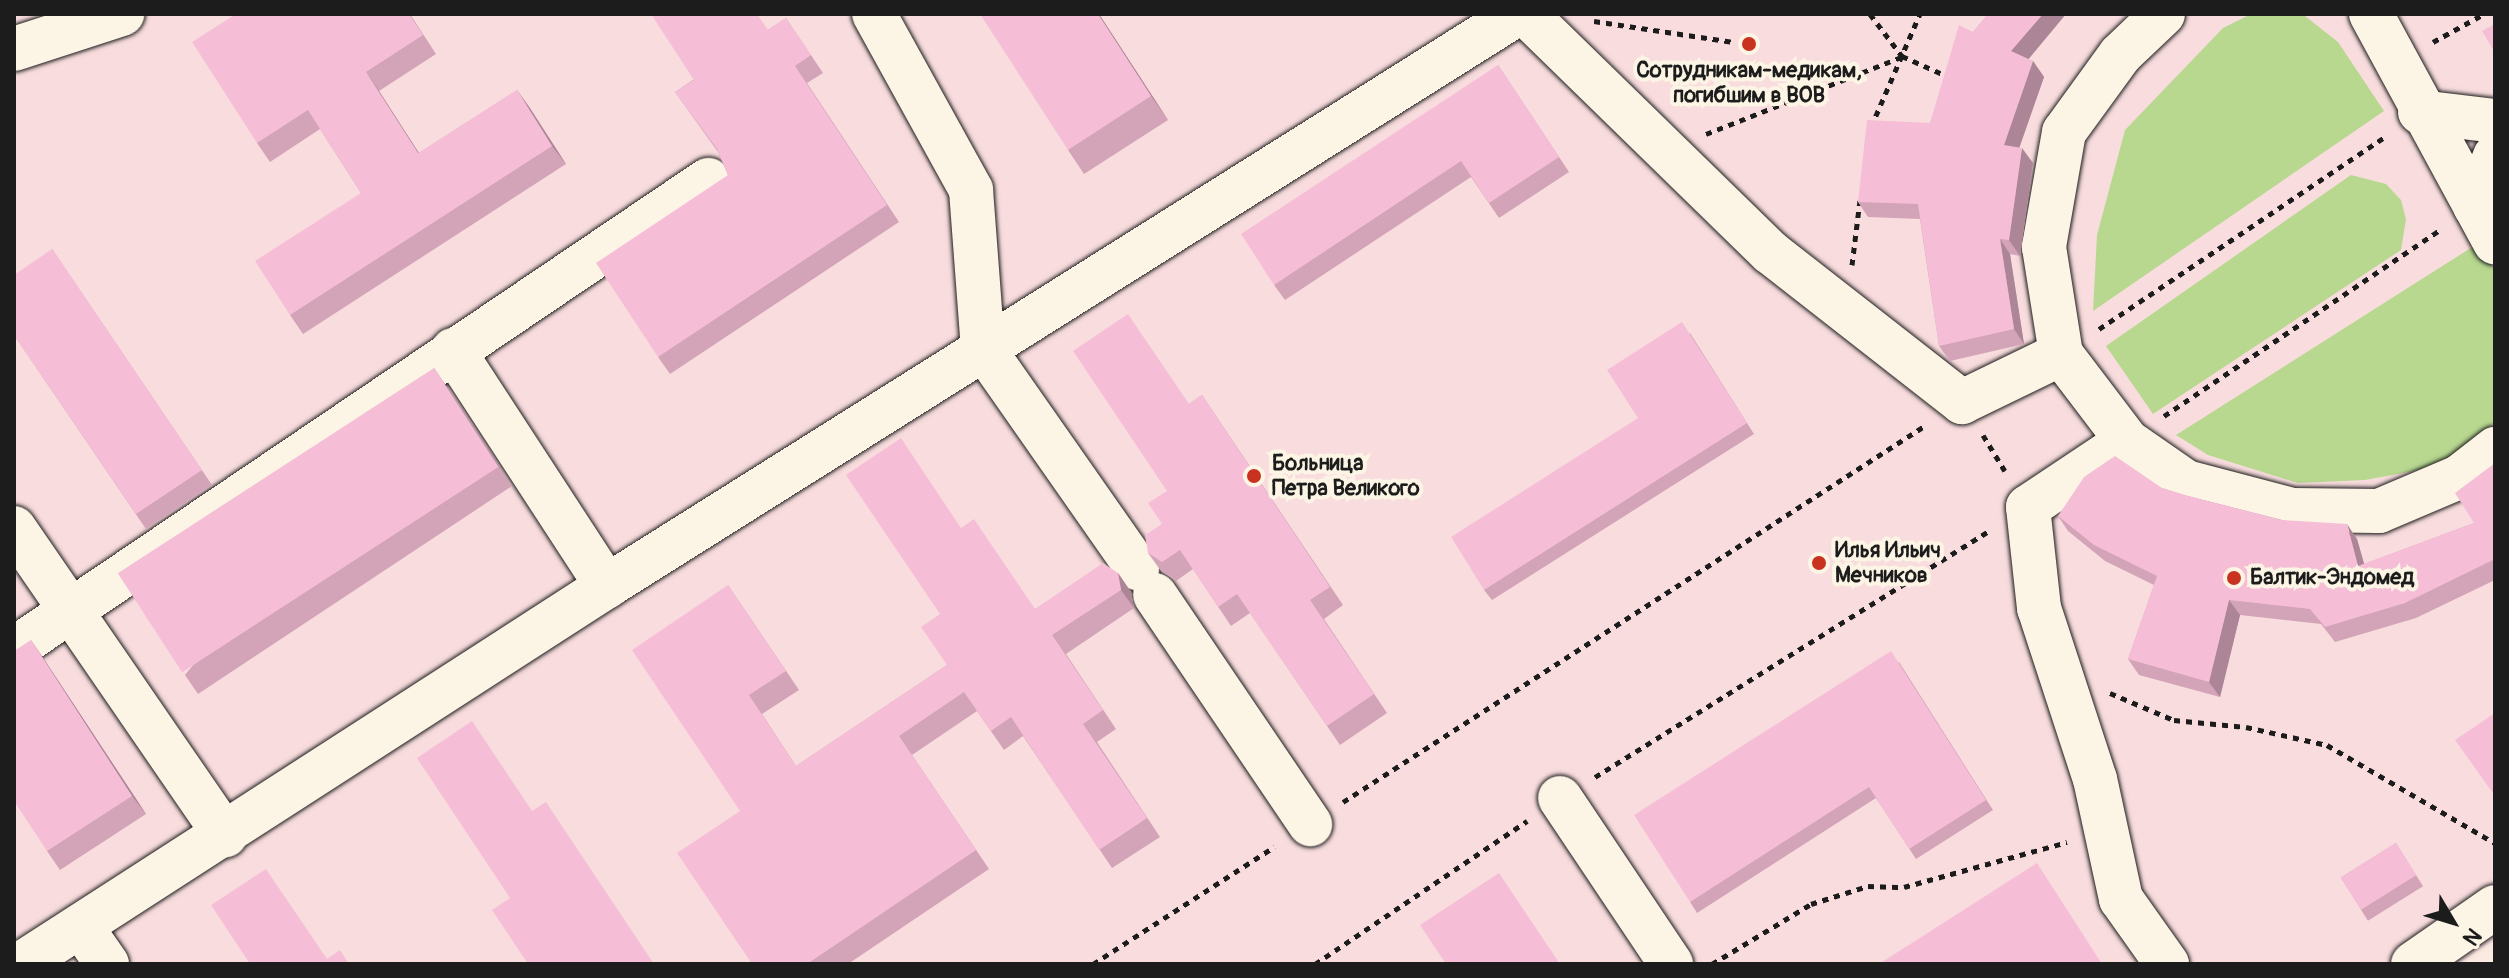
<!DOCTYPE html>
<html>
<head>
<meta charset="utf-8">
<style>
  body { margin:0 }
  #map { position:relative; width:2509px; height:978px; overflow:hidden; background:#fbeae2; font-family:Pangolin,sans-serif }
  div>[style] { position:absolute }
  .built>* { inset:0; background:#f9ddde }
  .green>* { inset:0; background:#b8d890 }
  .path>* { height:5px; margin-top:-2.5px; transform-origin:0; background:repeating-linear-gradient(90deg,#1c1c1c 0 6px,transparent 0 12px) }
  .roads { filter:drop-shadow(0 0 2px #1c1c1c) drop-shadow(0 0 2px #1c1c1c) }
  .minor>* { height:44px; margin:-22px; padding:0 22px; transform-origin:22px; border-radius:22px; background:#fcf5e5 }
  .wall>* { inset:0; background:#d3a3b8; transform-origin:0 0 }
  .shaded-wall>* { inset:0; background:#ac8596 }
  .building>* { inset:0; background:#f5bed6; transform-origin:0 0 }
  .dots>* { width:22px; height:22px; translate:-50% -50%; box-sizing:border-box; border:4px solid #fcf5e5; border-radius:50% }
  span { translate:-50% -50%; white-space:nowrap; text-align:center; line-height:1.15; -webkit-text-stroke:8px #fcf5e5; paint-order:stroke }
  .poi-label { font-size:22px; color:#1c1c1c; font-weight:700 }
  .left { translate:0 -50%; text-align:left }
  .frame { position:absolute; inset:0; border:16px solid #1c1c1c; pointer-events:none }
  .north { position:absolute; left:2413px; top:882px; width:80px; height:80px; -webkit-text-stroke:6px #fcf5e5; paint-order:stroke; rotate:128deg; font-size:22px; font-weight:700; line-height:32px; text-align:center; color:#1c1c1c }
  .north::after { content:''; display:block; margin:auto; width:28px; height:36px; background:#1c1c1c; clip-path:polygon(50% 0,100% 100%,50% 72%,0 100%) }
</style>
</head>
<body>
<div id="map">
  <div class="built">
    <div style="clip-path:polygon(14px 14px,2495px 14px,2495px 939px,2459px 964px,14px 964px)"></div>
  </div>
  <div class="green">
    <div style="clip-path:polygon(2251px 14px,2305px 16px,2338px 42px,2384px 111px,2093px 311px,2097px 235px,2125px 130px,2223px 28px)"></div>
    <div style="clip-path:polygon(2351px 175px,2386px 184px,2401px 200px,2406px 219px,2401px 250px,2153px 414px,2106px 346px)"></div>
    <div style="clip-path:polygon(2477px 244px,2495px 271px,2495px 422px,2463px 450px,2425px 469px,2365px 480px,2298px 483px,2208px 455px,2176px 435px)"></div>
  </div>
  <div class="path">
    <div style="left:1870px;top:14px;width:53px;rotate:52.7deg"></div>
    <div style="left:1902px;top:56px;width:51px;rotate:24.1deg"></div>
    <div style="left:1594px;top:21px;width:141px;rotate:8.6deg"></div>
    <div style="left:2433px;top:42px;width:58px;rotate:-28.8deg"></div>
    <div style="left:1871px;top:127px;width:123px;rotate:-66.6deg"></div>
    <div style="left:1706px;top:134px;width:210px;rotate:-21.5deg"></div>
    <div style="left:1852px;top:265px;width:65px;rotate:-83deg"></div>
    <div style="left:2099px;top:329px;width:346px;rotate:-33.9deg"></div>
    <div style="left:2164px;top:416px;width:334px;rotate:-34deg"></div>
    <div style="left:1983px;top:435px;width:42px;rotate:58.6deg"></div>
    <div style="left:2110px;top:693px;width:69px;rotate:22.9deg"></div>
    <div style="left:2174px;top:720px;width:72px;rotate:5.6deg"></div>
    <div style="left:2246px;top:727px;width:83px;rotate:12.5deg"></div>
    <div style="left:2327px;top:745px;width:194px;rotate:30.3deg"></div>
    <div style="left:1595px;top:777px;width:467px;rotate:-32deg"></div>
    <div style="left:1343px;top:802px;width:694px;rotate:-32.89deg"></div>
    <div style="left:1093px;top:964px;width:216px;rotate:-32.9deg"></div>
    <div style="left:1315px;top:964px;width:256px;rotate:-34deg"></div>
    <div style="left:1712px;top:964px;width:116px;rotate:-31.2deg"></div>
    <div style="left:1811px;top:904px;width:60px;rotate:-17.5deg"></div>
    <div style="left:1868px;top:886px;width:36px;rotate:2deg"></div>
    <div style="left:1904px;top:887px;width:169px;rotate:-15.4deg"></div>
  </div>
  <div class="roads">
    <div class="minor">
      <div style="left:874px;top:14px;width:201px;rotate:61.1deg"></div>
      <div style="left:971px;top:190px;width:158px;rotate:85.7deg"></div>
      <div style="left:983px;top:348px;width:269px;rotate:55deg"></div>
      <div style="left:1526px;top:14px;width:341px;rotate:44.3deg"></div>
      <div style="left:1770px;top:252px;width:244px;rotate:38deg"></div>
      <div style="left:1962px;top:402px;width:110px;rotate:-25.9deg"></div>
      <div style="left:2163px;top:14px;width:59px;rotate:136.4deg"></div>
      <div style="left:2120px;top:55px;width:95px;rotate:126deg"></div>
      <div style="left:2064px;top:132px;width:117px;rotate:99.9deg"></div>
      <div style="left:2044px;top:247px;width:108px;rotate:81deg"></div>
      <div style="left:2061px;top:354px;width:109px;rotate:52.8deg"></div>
      <div style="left:2127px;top:441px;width:72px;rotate:34.8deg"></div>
      <div style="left:2186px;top:482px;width:110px;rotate:14.8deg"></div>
      <div style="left:2292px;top:510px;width:87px;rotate:0.7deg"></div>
      <div style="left:2379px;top:511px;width:87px;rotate:-23deg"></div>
      <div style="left:2459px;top:477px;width:46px;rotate:-37.9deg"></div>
      <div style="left:2371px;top:14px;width:260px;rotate:61.5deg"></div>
      <div style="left:14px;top:49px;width:114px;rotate:-18deg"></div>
      <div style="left:2420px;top:112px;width:76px;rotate:6.8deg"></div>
      <div style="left:2475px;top:206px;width:54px;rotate:-68.2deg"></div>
      <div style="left:453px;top:350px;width:282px;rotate:56.9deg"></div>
      <div style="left:2127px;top:441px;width:119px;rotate:146.3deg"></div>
      <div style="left:2028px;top:507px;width:102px;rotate:83.8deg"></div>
      <div style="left:2039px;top:608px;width:180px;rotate:71.9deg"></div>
      <div style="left:2095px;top:779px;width:123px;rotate:77.8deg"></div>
      <div style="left:2121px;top:899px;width:80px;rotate:54.7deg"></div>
      <div style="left:14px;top:528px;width:373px;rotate:55.5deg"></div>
      <div style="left:1155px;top:595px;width:277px;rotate:55.9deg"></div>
      <div style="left:14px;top:649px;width:838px;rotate:-34.05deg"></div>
      <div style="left:1560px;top:798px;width:200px;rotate:56.2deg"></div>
      <div style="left:82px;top:928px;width:44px;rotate:55.2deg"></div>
      <div style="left:21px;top:964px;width:697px;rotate:-32.82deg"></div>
      <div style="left:607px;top:586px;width:1075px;rotate:-32.15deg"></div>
      <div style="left:2413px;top:964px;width:100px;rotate:-34.8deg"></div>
    </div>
  </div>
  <div class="wall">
    <div style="clip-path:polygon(236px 14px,410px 14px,436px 54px,379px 91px,419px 153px,517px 90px,566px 164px,303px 334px,290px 315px,361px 193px,320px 129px,270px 162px,257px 143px)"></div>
    <div style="clip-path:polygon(1099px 14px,1168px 120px,1084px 174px,1068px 150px)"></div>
    <div style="clip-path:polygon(1988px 14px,2066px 14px,2028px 59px,2033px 61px,2044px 77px,2019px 148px,2033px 163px,2020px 256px,2010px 254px,2024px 344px,1950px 361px,1939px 346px,1920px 219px,1868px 217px,1858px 202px,1930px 123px,1973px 32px)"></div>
    <div style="clip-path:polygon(786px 18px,823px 73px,807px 83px,899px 222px,670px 374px,658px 357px,728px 175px,718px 152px,675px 92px)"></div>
    <div style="clip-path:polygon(1498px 65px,1569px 172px,1499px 218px,1471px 177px,1285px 300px,1274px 285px)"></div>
    <div style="clip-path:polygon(52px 249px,212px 485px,146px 529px,14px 335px)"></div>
    <div style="clip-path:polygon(1690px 333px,1754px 434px,1492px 600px,1484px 590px,1638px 418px)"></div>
    <div style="clip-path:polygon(434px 368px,512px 486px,198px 694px,185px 675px)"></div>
    <div style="clip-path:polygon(1202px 395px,1343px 605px,1324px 619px,1387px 713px,1340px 745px,1250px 613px,1231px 626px,1193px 569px,1176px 581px,1161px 571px,1148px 553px,1162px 524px,1167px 491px,1189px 404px)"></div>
    <div style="clip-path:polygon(2495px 463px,2495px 580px,2416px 618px,2335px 642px,2321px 624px,2240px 615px,2220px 697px,2139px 675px,2128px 659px,2154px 585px,2105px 561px,2068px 531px,2058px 516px,2162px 488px,2184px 495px,2357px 539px,2364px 564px,2474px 523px)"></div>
    <div style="clip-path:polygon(962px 528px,1035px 609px,1118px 573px,1131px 592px,1134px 608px,1066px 654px,1116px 729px,1097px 742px,1160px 837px,1112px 868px,1023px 736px,1004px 750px,977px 711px,912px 755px,989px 869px,848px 964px,752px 964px,740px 811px,728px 585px,799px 690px,762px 714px,796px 766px,947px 665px,940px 614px)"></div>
    <div style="clip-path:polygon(31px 640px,146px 814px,60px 870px,47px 851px)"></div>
    <div style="clip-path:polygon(1899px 662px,1993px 810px,1916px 859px,1876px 798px,1697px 913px,1690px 902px)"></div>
    <div style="left:2396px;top:843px;width:51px;height:65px;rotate:58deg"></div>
  </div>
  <div class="shaded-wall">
    <div style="clip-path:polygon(1098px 14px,1099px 14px,1168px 120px,1151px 96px)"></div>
    <div style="clip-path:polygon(2043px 14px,2066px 14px,2022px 67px,2011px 51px)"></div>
    <div style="clip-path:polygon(2033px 61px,2044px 77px,2015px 160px,2004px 145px)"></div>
    <div style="clip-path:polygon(366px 72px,379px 91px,431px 172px,418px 153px)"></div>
    <div style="clip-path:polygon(517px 90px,530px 108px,566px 164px,552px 146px)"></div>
    <div style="clip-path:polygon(2022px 148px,2033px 163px,2020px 256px,2009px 240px)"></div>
    <div style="clip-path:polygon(2000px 239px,2010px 254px,2024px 344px,2014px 329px)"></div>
    <div style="clip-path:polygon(434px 368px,447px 387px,512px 486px,499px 467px)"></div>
    <div style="clip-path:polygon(2347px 524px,2357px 539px,2369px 581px,2358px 566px)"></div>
    <div style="clip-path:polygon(1118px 573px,1131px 592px,1134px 608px,1121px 590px)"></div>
    <div style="clip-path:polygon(2229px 600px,2240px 615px,2220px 697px,2209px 682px)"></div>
    <div style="clip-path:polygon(31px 640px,44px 659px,146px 814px,132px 796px)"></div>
  </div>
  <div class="building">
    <div style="clip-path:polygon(236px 14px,409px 14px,423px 35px,366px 72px,418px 153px,517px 90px,552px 146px,290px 315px,255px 261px,361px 193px,308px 110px,257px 143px,192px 42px)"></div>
    <div style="clip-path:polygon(651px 14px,757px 14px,768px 30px,786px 18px,811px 55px,795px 66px,887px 205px,658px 357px,596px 263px,728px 175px,717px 149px,675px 92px,694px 80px)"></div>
    <div style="clip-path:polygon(980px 14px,1098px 14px,1151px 96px,1068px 150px)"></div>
    <div style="clip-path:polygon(1988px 14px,2043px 14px,2011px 51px,2033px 61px,2004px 145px,2022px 148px,2009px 240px,2000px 239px,2014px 329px,1939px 346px,1918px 204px,1858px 202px,1867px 120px,1930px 123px,1959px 25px,1973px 32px)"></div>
    <div style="clip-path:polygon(2495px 24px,2495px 53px,2482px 31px)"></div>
    <div style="clip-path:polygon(1498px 65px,1559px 157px,1489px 203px,1461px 161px,1274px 285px,1241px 234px)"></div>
    <div style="clip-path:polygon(52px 249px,202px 470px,136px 514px,14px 335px,14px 275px)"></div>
    <div style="clip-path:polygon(1128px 314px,1189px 404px,1202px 395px,1330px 587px,1310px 600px,1374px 694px,1327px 726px,1237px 594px,1218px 607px,1180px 550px,1162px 562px,1148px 553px,1145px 535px,1162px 524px,1148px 503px,1167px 491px,1073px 351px)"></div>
    <div style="clip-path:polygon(1682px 322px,1747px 423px,1484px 590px,1451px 537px,1638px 418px,1607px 370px)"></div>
    <div style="left:434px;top:368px;width:118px;height:377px;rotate:57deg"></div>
    <div style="clip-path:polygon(901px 438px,961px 528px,974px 519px,1035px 609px,1103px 563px,1118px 573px,1121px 590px,1052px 635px,1103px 710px,1083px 724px,1147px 818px,1099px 850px,1011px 717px,991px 731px,964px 692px,899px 736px,976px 850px,807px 964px,752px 964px,677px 853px,740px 811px,632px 650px,728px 585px,786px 671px,749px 695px,796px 766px,947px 665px,921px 627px,940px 614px,846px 475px)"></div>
    <div style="clip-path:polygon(2115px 456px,2162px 488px,2184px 495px,2281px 520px,2347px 524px,2358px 566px,2474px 523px,2455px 493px,2495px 463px,2495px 559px,2405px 603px,2325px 627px,2310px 609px,2229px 600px,2209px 682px,2128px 659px,2157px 576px,2094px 545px,2058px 516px,2084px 477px)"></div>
    <div style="clip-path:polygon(31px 640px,132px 796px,47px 851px,14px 801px,14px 651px)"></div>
    <div style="clip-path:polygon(1891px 651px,1986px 800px,1909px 849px,1869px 787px,1690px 902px,1634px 815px)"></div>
    <div style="clip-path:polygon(2495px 713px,2495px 796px,2455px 740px)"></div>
    <div style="clip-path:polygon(472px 721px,532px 811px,546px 802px,654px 964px,528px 964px,492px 910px,510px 898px,417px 758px)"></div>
    <div style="left:2396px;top:843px;width:38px;height:65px;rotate:58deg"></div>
    <div style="clip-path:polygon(2037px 863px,2102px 964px,1879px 964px)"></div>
    <div style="clip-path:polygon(266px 869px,327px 959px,340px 950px,349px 964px,250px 964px,211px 905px)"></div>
    <div style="clip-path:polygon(1499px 873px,1560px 964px,1446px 964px,1420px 925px)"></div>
  </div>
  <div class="dots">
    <div style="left:1749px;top:44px;background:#c8321e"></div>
    <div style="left:1254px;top:476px;background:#c8321e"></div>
    <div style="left:1819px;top:563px;background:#c8321e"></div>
    <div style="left:2234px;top:578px;background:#c8321e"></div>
  </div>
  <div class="poi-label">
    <span style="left:1749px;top:83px">Сотрудникам-медикам,<br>погибшим в ВОВ</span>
    <span class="left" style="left:1272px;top:476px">Больница<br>Петра Великого</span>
    <span class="left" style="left:1835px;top:563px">Илья Ильич<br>Мечников</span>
    <span class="left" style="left:2250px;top:578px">Балтик-Эндомед</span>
  </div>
  <div class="frame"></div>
  <div class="north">N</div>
</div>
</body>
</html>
